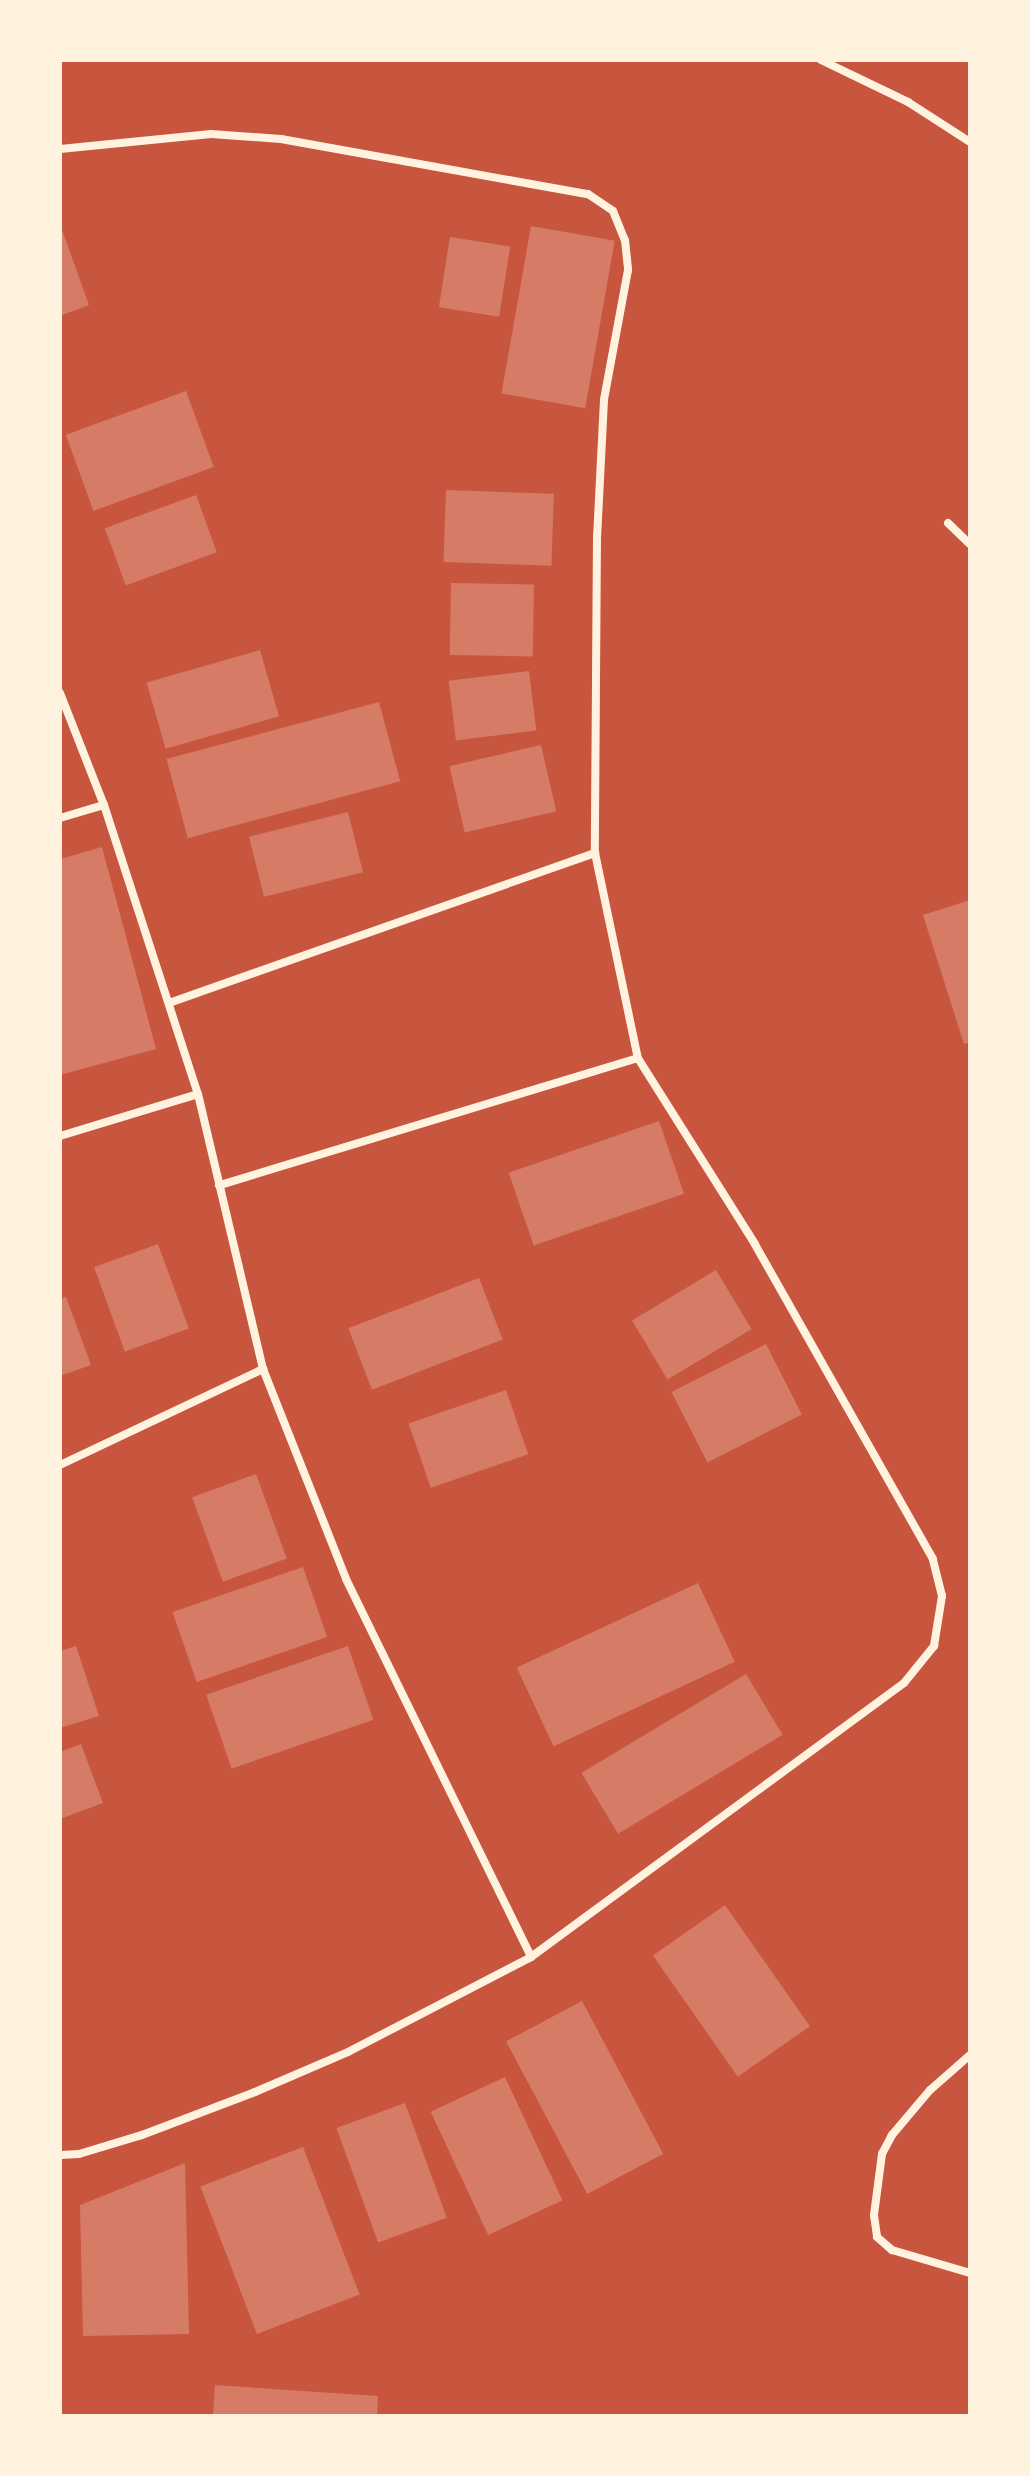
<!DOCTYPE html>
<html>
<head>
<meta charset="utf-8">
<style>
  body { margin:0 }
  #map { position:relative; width:1030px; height:2476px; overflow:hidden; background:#c8553d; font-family:Overpass,sans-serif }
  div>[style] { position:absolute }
  .building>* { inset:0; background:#d67c66; transform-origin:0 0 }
  .minor>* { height:8px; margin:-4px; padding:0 4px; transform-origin:4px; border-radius:4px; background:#fff3e0 }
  span { translate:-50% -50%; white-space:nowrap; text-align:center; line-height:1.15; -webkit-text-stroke:8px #fff3e0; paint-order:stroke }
  .frame { position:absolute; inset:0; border:62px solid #fff3e0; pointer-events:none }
</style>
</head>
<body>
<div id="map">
  <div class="building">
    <div style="clip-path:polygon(60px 224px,89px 305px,60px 316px)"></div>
    <div style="left:531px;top:226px;width:85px;height:170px;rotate:10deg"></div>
    <div style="left:450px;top:237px;width:61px;height:71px;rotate:9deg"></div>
    <div style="left:186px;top:391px;width:81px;height:128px;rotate:70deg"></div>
    <div style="left:446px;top:490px;width:108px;height:72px;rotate:2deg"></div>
    <div style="left:196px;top:495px;width:61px;height:97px;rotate:70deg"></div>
    <div style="left:451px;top:583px;width:83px;height:72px;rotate:1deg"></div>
    <div style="left:260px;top:650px;width:69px;height:118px;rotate:74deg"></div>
    <div style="left:529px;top:671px;width:60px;height:81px;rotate:83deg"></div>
    <div style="left:379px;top:702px;width:82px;height:220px;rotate:75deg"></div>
    <div style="left:541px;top:745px;width:68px;height:94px;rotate:77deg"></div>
    <div style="left:348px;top:812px;width:62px;height:102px;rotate:76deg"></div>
    <div style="clip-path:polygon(102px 847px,156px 1049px,60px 1075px,60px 859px)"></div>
    <div style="clip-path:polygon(970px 900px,970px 1042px,964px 1044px,923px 915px)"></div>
    <div style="left:659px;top:1121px;width:77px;height:159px;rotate:71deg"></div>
    <div style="left:158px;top:1244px;width:90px;height:68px;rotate:70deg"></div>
    <div style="left:716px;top:1270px;width:69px;height:98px;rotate:59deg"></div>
    <div style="left:479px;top:1278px;width:66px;height:140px;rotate:69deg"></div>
    <div style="clip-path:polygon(66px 1297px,91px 1365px,60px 1376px,60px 1299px)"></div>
    <div style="left:766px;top:1344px;width:79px;height:106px;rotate:63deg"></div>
    <div style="left:506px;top:1390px;width:68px;height:103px;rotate:71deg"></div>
    <div style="left:256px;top:1474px;width:90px;height:68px;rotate:70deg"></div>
    <div style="left:303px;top:1567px;width:74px;height:138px;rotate:71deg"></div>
    <div style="left:698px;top:1583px;width:87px;height:200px;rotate:65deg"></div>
    <div style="clip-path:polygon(76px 1646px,99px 1716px,60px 1728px,60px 1651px)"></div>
    <div style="left:348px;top:1646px;width:78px;height:150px;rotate:71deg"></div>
    <div style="left:746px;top:1674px;width:71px;height:192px;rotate:59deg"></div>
    <div style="clip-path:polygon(81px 1744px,103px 1803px,60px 1819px,60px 1752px)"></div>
    <div style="left:725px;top:1905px;width:148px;height:88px;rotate:55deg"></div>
    <div style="left:582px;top:2001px;width:173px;height:86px;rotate:62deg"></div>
    <div style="left:505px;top:2077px;width:136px;height:82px;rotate:65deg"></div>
    <div style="left:405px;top:2103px;width:122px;height:73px;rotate:70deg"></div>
    <div style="left:303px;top:2147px;width:158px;height:110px;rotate:69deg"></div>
    <div style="clip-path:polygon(185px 2163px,189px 2334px,83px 2336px,80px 2205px)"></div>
    <div style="clip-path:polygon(215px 2385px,378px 2396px,377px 2416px,213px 2416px)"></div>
  </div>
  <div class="minor">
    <div style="left:821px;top:60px;width:97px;rotate:25.8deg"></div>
    <div style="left:908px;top:102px;width:74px;rotate:32.8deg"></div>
    <div style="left:60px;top:149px;width:152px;rotate:-5.7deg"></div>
    <div style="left:211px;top:134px;width:70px;rotate:4.1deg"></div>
    <div style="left:281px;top:139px;width:312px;rotate:10.2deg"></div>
    <div style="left:588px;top:194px;width:30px;rotate:34deg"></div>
    <div style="left:613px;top:211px;width:31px;rotate:68deg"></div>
    <div style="left:625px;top:240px;width:30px;rotate:84deg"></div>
    <div style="left:628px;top:270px;width:132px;rotate:100.5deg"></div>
    <div style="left:604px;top:400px;width:136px;rotate:92.9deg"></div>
    <div style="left:597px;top:536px;width:317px;rotate:90.4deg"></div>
    <div style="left:595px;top:853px;width:209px;rotate:78.2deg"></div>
    <div style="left:638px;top:1058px;width:438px;rotate:163.1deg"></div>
    <div style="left:948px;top:523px;width:30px;rotate:44deg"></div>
    <div style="left:60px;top:693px;width:120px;rotate:68.6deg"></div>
    <div style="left:104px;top:805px;width:304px;rotate:72deg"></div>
    <div style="left:198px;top:1094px;width:283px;rotate:76.7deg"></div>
    <div style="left:263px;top:1369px;width:226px;rotate:68.4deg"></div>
    <div style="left:346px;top:1579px;width:421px;rotate:63.9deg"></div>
    <div style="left:60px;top:818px;width:46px;rotate:-16.5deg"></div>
    <div style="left:169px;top:1003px;width:452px;rotate:-19.4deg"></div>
    <div style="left:60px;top:1136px;width:144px;rotate:-16.9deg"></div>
    <div style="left:60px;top:1465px;width:225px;rotate:-25.3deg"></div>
    <div style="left:970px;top:2055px;width:53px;rotate:138.8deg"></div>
    <div style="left:930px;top:2090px;width:59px;rotate:130.2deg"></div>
    <div style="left:892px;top:2135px;width:21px;rotate:118deg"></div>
    <div style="left:882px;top:2154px;width:62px;rotate:97.5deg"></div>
    <div style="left:874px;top:2215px;width:22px;rotate:82deg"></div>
    <div style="left:877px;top:2237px;width:20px;rotate:41deg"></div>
    <div style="left:892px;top:2250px;width:81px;rotate:16.4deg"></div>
    <div style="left:60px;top:2155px;width:19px;rotate:-3deg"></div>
    <div style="left:79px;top:2154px;width:66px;rotate:-16.8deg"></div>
    <div style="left:142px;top:2135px;width:121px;rotate:-20.8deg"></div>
    <div style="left:255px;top:2092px;width:101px;rotate:-23.3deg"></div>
    <div style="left:348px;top:2052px;width:206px;rotate:-27.4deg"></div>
    <div style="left:531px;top:1957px;width:463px;rotate:-36.3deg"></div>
    <div style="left:904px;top:1683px;width:48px;rotate:-51deg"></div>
    <div style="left:934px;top:1646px;width:51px;rotate:-80.9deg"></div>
    <div style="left:942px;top:1596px;width:38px;rotate:-104deg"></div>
    <div style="left:933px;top:1559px;width:362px;rotate:-119.5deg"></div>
    <div style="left:755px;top:1244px;width:220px;rotate:-122.2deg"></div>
  </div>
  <div class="frame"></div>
</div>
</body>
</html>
